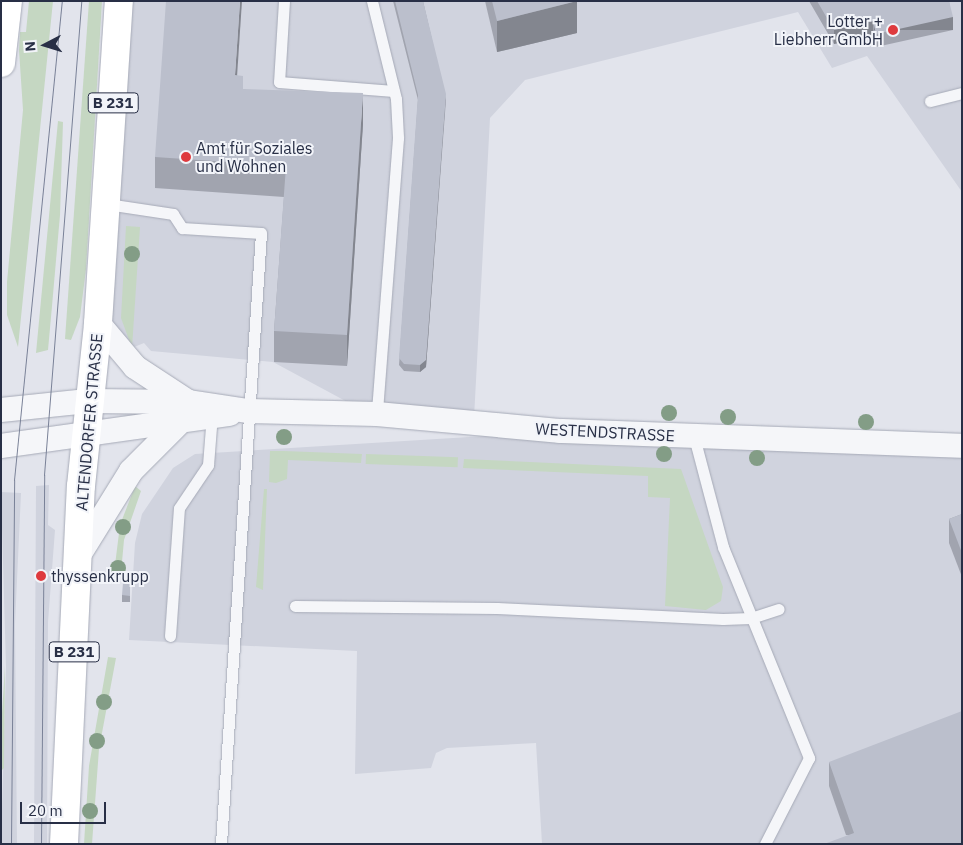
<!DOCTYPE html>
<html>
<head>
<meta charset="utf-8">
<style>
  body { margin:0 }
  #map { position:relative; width:963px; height:845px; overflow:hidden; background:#e2e4ec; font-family:"IBM Plex Sans",sans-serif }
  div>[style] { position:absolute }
  .built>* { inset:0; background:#d0d3de }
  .green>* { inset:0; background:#c5d7c2; transform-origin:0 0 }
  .roads { filter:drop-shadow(0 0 1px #a6aab7) drop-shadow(0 0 1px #a6aab7) }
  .lane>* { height:11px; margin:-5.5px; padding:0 5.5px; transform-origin:5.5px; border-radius:5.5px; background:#f5f6f9 }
  .street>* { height:24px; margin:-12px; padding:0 12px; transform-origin:12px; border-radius:12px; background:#f5f6f9 }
  .primary>* { height:28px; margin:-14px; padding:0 14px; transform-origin:14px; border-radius:14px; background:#fff }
  .tram>* { height:1px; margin:-0.5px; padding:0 0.5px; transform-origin:0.5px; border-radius:0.5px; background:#798197 }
  .trees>* { width:16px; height:16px; margin:-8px; border-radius:50%; background:#839d86 }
  .wall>* { inset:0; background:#a1a4af }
  .shaded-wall>* { inset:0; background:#83868f; transform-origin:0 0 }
  .building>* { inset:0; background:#bbbfcc }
  .dots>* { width:14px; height:14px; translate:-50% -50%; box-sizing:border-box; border:2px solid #f2f4f9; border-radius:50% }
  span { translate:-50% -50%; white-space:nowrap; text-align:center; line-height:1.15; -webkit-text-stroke:4px #f2f4f9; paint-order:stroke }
  .shield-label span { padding:1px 4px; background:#f2f4f9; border:1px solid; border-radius:4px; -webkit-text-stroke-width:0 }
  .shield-label { font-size:15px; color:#282f46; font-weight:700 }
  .poi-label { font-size:16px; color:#282f46 }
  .right { translate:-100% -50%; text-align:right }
  .left { translate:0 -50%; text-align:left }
  .street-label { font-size:16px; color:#282f46 }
  .frame { position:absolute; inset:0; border:2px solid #282f46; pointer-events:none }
  .north { position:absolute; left:20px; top:20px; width:50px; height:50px; -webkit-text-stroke:4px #f2f4f9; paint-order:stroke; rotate:265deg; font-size:14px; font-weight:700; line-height:20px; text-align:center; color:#282f46 }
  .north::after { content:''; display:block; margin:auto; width:18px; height:22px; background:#282f46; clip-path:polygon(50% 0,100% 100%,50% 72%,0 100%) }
  .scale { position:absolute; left:20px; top:802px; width:86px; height:22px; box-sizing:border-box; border:2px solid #282f46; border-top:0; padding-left:6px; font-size:15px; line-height:18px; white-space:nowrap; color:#282f46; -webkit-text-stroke:4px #f2f4f9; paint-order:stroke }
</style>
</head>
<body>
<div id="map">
  <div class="built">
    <div style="clip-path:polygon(131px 1px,962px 1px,962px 192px,867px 56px,832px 68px,798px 12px,525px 80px,490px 118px,474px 418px,366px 412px,273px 362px,151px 351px,144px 343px,129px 349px,111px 338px,114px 196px)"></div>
    <div style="clip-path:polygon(582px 430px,962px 443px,962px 844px,542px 844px,536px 743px,447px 748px,436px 753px,431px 768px,355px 774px,357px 651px,129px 640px,135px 543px,142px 514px,173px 468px,195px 454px)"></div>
    <div style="clip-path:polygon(49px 485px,48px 525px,55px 530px,48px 622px,47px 844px,34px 844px,36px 486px)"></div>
    <div style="clip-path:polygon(1px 492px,21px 493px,15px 624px,17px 844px,1px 844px,6px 667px)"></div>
  </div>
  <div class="green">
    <div style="clip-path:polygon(29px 1px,53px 1px,18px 347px,7px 315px,7px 282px,23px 110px,19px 50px,20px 32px,26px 32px)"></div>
    <div style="clip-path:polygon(89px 1px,102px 1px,86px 269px,80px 317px,71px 340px,65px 339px)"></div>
    <div style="clip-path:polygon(58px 121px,63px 122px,60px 215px,52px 306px,48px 350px,36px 353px)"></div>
    <div style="clip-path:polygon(126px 226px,140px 227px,132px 348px,121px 318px)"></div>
    <div style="clip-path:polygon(270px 451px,284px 451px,362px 454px,361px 463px,288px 460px,287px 479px,276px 483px,269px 482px)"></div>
    <div style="left:366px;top:454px;width:92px;height:10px;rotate:2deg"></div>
    <div style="clip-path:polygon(464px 459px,681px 469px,723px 587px,721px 601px,706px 610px,665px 606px,670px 498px,648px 497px,648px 476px,463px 468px)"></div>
    <div style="clip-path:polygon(135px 486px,141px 491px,124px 540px,121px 573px,114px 573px,120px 525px)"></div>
    <div style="clip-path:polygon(264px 489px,267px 489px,263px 590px,256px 587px)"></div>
    <div style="clip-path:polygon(108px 657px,116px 658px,99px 749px,92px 844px,84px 844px,89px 766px)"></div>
    <div style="clip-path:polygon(5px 666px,4px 768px,1px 771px,1px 729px)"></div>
  </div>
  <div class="roads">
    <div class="lane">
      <div style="left:284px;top:1px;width:81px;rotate:93.5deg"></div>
      <div style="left:279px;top:82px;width:115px;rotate:4.5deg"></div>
      <div style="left:372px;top:1px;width:101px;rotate:76.2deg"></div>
      <div style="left:396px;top:99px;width:39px;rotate:87deg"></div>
      <div style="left:398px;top:138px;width:277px;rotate:94.4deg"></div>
      <div style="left:930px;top:101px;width:33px;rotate:-14deg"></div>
      <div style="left:107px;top:204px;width:67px;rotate:8.6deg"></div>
      <div style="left:173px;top:214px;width:17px;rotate:57deg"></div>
      <div style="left:182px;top:228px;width:79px;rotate:3.6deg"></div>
      <div style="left:261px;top:233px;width:612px;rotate:93.75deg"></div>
      <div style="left:694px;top:437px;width:114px;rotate:75.2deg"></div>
      <div style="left:723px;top:547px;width:228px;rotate:67.8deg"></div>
      <div style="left:809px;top:758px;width:97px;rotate:117.1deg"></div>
      <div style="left:295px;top:606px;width:202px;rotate:0.6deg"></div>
      <div style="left:497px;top:608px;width:226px;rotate:2.8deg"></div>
      <div style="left:723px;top:619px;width:28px;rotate:-2deg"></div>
      <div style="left:751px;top:618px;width:29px;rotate:-18deg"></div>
      <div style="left:170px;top:636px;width:128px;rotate:-86deg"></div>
      <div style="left:179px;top:508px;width:52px;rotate:-56deg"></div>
      <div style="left:208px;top:465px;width:51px;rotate:-85.5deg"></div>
    </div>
    <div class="street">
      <div style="left:98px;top:323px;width:57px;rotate:49.9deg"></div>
      <div style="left:135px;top:367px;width:62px;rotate:33.2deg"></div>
      <div style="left:1px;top:410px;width:87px;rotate:-5.9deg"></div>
      <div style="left:88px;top:401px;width:101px;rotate:0.6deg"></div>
      <div style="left:189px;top:402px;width:60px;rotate:8.7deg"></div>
      <div style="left:248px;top:411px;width:129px;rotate:1.3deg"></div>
      <div style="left:377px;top:414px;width:185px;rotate:5.3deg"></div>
      <div style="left:561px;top:431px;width:401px;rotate:2.1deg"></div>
      <div style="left:1px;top:446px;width:231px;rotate:-8deg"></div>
      <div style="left:79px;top:555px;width:99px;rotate:-58.2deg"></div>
      <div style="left:131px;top:471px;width:66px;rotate:-45deg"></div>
    </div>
    <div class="primary">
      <div style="left:1px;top:63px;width:62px;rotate:-83.6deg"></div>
      <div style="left:64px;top:844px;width:358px;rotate:-87.3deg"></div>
      <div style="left:81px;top:486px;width:164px;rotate:-84deg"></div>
      <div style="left:98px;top:323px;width:323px;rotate:-86.3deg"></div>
    </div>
  </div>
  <div class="tram">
    <div style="left:11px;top:844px;width:364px;rotate:-89.5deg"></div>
    <div style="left:14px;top:480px;width:481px;rotate:-84.3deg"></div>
    <div style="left:41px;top:844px;width:369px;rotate:-89.5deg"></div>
    <div style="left:44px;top:475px;width:475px;rotate:-85.5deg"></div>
  </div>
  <div class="trees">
    <div style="left:132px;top:254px"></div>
    <div style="left:669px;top:413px"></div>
    <div style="left:728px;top:417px"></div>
    <div style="left:866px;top:422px"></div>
    <div style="left:284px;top:437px"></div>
    <div style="left:664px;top:454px"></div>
    <div style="left:757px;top:458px"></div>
    <div style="left:123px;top:527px"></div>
    <div style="left:118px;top:568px"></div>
    <div style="left:104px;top:702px"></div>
    <div style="left:97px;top:741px"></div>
    <div style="left:90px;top:811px"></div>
  </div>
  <div class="wall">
    <div style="clip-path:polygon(393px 1px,423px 1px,446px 100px,426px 367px,420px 372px,404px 371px,399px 365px,418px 100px)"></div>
    <div style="clip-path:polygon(485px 1px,577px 1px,577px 33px,497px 52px)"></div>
    <div style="clip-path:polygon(809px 1px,949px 1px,953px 30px,876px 47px,873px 34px,834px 44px)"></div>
    <div style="clip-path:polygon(237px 75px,243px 89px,363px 124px,347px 366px,274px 362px,274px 331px,284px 197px,155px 188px,155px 157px)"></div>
    <div style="clip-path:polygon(962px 514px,962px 577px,949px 543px,949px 519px)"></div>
    <div style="clip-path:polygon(130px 590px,130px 602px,122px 602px,122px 595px)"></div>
    <div style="clip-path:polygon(829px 762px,962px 844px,846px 835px,829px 786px)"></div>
  </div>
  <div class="shaded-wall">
    <div style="clip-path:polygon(240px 1px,242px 1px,235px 107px,235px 75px)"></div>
    <div style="clip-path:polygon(577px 1px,577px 33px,497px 52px,497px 21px)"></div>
    <div style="left:953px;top:17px;width:13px;height:79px;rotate:90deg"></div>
    <div style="clip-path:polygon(873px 21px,873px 34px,834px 44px,834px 30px)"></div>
    <div style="clip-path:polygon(363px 93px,363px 124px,347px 366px,347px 335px)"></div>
    <div style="clip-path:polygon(446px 94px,426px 367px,420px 372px,420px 365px)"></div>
  </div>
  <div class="building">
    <div style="clip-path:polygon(166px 1px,240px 1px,235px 75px,243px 76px,243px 89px,363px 93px,347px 335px,274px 331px,286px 166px,155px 157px)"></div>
    <div style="clip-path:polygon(395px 1px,423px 1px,446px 94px,426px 360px,420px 365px,404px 364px,399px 358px,418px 95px)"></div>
    <div style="clip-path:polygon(492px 1px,577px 1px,497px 21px)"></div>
    <div style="clip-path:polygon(817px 1px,949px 1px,953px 17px,876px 34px,873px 21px,834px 30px)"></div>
    <div style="clip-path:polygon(962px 514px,962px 553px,949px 519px)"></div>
    <div style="clip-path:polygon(123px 583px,130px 583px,130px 596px,122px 595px)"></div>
    <div style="clip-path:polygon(962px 711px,962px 844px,824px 844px,854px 833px,829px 762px)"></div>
  </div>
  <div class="dots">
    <div style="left:893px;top:30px;background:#de3a3e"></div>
    <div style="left:186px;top:157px;background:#de3a3e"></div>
    <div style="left:41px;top:576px;background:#de3a3e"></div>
  </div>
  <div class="shield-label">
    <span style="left:113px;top:103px">B 231</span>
    <span style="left:74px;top:652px">B 231</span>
  </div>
  <div class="poi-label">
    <span class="right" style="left:883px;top:30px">Lotter +<br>Liebherr GmbH</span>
    <span class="left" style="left:196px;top:157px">Amt für Soziales<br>und Wohnen</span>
    <span class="left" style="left:51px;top:576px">thyssenkrupp</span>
  </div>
  <div class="street-label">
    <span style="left:89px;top:422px;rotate:-85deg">ALTENDORFER STRASSE</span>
    <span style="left:605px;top:432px;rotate:3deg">WESTENDSTRASSE</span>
  </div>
  <div class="frame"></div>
  <div class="north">N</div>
  <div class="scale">20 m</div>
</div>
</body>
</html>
